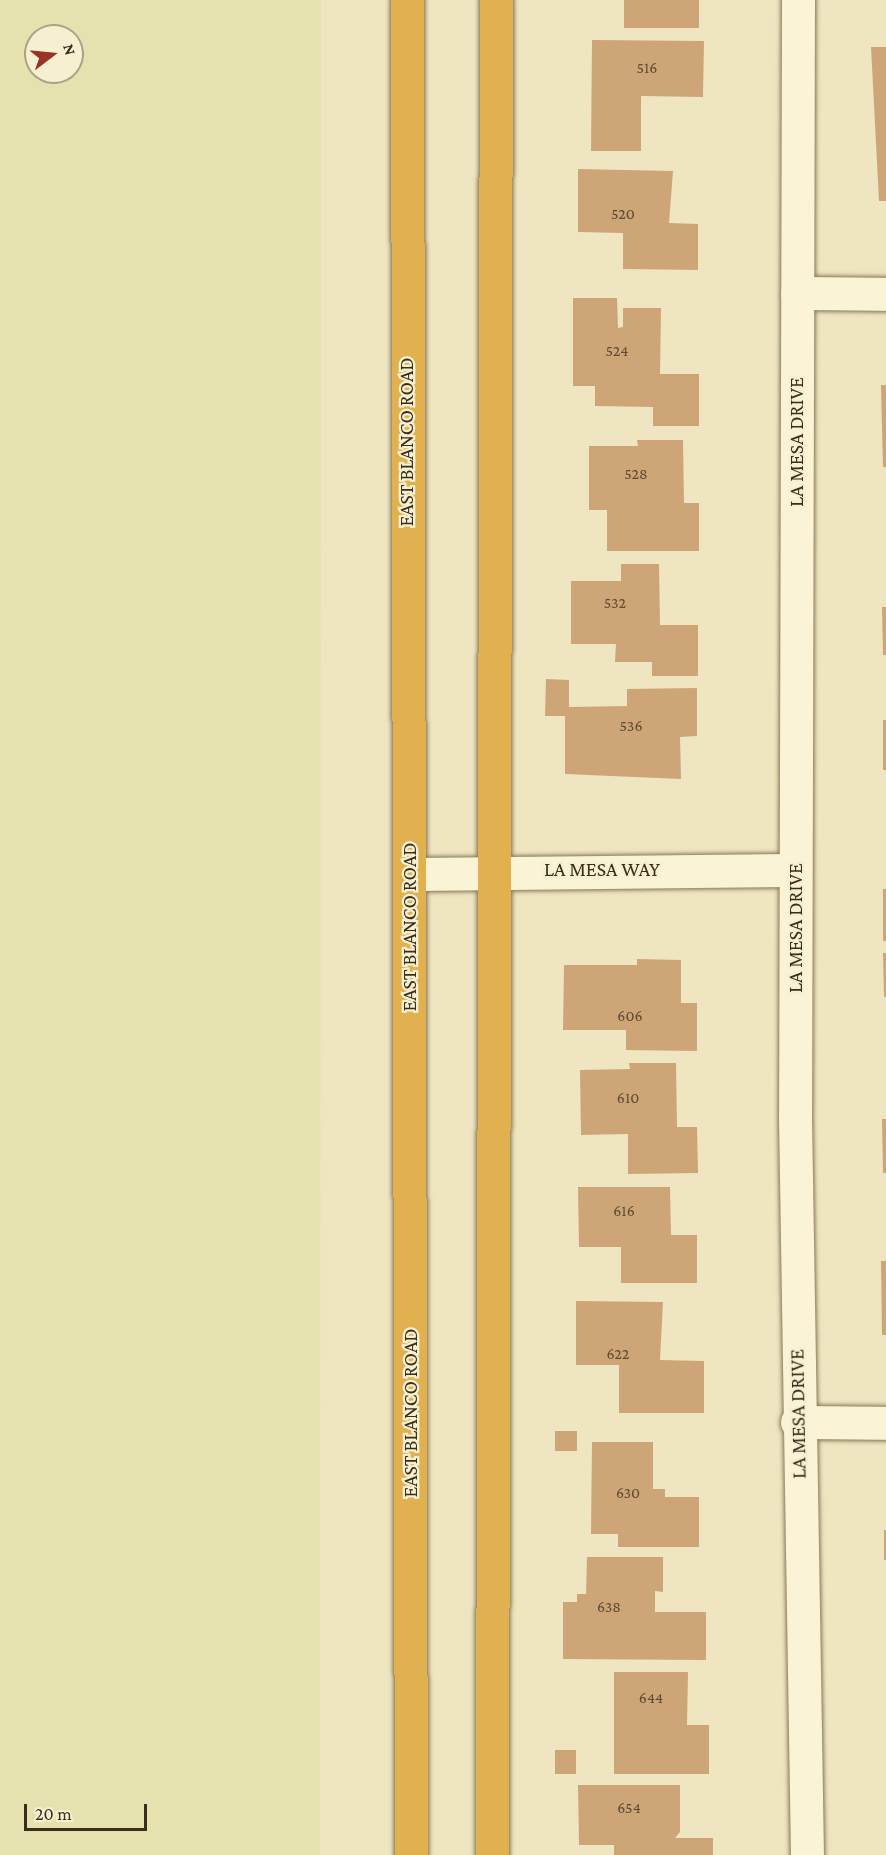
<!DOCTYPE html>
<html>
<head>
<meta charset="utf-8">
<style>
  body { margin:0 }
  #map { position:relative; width:886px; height:1855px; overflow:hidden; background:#efe6c1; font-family:"Crimson Pro",serif }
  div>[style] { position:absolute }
  .farmland>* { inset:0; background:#e5e2af }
  .building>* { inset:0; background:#cea576; transform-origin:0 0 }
  .roads { filter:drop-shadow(0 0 2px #897858) drop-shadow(0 0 2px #897858) }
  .minor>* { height:33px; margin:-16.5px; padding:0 16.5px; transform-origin:16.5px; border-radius:16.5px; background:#faf3d5 }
  .highway>* { height:33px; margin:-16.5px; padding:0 16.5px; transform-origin:16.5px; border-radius:16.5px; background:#e1b150 }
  span { translate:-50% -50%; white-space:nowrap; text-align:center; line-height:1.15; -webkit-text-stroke:4.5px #f6f0d1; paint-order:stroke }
  .number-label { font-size:16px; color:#5e4b33 }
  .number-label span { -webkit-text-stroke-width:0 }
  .street-label { font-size:20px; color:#392d1d }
  .north { position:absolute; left:24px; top:24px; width:60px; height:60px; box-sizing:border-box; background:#f6f0d1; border:2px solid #aaa289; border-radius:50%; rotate:74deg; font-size:16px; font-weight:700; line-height:24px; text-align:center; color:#392d1d }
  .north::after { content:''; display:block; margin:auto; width:21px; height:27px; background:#9a3227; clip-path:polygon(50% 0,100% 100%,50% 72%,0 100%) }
  .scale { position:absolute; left:24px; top:1804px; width:123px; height:27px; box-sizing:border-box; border:3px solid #392d1d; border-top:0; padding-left:8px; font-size:18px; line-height:21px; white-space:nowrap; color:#392d1d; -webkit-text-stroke:4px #f6f0d1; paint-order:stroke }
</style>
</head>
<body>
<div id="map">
  <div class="farmland">
    <div style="clip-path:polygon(evenodd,0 0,321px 0,320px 1855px,0 1855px,0 0,36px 36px,72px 36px,72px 72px,36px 72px,36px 36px)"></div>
  </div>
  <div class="building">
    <div style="left:624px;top:0;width:75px;height:28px"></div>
    <div style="clip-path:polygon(592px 40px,704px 41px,703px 97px,641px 96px,641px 151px,591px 151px)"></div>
    <div style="clip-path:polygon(871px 47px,886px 47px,886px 201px,879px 201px)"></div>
    <div style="clip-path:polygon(578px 169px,673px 171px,669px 223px,698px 224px,698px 270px,623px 269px,623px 233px,578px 232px)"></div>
    <div style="clip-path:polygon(573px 298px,617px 298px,618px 328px,623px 327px,623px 308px,661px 308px,660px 374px,699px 374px,699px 426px,653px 426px,653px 407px,595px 406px,595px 386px,573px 386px)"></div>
    <div style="clip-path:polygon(881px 385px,886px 385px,886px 467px,883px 467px)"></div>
    <div style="clip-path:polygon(637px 440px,683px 440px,684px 503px,699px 503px,699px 551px,607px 551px,607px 510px,589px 510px,589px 446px,638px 446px)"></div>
    <div style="clip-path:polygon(621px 564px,659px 564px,660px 625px,698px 625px,698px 676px,652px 676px,652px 662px,615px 662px,616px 644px,571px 644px,571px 581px,621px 581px)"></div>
    <div style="clip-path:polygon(882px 607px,886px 607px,886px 655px,883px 655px)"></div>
    <div style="clip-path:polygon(546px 679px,569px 680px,569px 707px,627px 706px,627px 689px,697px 688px,697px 736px,680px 737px,681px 779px,565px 774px,565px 716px,545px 716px)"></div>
    <div style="left:883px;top:720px;width:3px;height:50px"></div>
    <div style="left:883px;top:889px;width:3px;height:52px"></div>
    <div style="clip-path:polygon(883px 953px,886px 953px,886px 997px,884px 997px)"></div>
    <div style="clip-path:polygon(637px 959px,681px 960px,681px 1003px,697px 1003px,697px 1051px,626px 1050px,626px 1030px,563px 1030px,564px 965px,637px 965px)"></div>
    <div style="clip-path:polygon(629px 1063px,676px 1063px,677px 1127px,697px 1127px,698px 1173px,628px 1174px,628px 1134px,581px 1135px,580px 1070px,630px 1069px)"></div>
    <div style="clip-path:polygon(882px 1119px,886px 1119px,886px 1173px,883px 1173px)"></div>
    <div style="clip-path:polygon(578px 1187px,670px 1187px,671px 1235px,697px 1235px,697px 1283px,621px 1283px,621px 1247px,579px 1247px)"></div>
    <div style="clip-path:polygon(881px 1261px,886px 1261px,886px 1335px,882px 1335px)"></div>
    <div style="clip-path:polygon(576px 1301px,663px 1302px,660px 1360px,704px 1361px,704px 1413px,619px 1413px,619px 1365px,576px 1365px)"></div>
    <div style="left:555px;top:1431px;width:22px;height:20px"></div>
    <div style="clip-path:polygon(592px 1442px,653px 1442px,653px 1489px,665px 1489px,665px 1497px,699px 1497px,699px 1547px,618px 1547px,618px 1534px,591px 1534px)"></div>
    <div style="left:884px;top:1530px;width:2px;height:30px"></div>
    <div style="clip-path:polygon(587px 1557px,663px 1557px,663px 1592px,655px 1591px,655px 1612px,706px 1612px,706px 1660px,563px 1659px,563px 1602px,577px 1602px,577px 1594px,586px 1594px)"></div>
    <div style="clip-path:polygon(614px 1672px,688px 1672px,687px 1725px,709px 1725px,709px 1774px,614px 1774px)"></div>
    <div style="left:555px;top:1750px;width:21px;height:24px"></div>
    <div style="clip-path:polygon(578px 1785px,680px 1785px,680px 1832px,675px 1838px,713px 1838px,713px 1855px,614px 1855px,614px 1845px,579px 1845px)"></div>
  </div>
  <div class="roads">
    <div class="minor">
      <div style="left:798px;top:0;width:1117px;rotate:90.15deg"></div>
      <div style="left:795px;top:1117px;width:738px;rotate:89.07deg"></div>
      <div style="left:797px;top:293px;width:89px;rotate:0.6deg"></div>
      <div style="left:409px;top:874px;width:386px;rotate:-0.6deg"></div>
      <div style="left:797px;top:1422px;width:89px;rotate:0.6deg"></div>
    </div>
    <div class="highway">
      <div style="left:407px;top:0;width:1855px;rotate:89.88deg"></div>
      <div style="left:492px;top:1855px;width:1855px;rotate:-89.88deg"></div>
    </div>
  </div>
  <div class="number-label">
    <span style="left:647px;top:68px">516</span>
    <span style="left:623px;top:214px">520</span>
    <span style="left:617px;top:351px">524</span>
    <span style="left:636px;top:474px">528</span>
    <span style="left:615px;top:603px">532</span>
    <span style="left:631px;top:726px">536</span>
    <span style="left:630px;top:1016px">606</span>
    <span style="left:628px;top:1098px">610</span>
    <span style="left:624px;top:1211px">616</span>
    <span style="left:618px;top:1354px">622</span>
    <span style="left:628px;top:1493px">630</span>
    <span style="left:609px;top:1607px">638</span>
    <span style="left:651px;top:1698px">644</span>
    <span style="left:629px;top:1808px">654</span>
  </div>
  <div class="street-label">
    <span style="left:406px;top:442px;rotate:-90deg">EAST BLANCO ROAD</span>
    <span style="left:796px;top:442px;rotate:-90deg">LA MESA DRIVE</span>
    <span style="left:602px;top:869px">LA MESA WAY</span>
    <span style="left:409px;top:927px;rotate:-90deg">EAST BLANCO ROAD</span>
    <span style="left:795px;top:928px;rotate:-90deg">LA MESA DRIVE</span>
    <span style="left:410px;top:1413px;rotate:-90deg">EAST BLANCO ROAD</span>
    <span style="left:798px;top:1414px;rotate:-91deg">LA MESA DRIVE</span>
  </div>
  <div class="north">N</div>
  <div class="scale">20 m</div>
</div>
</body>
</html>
